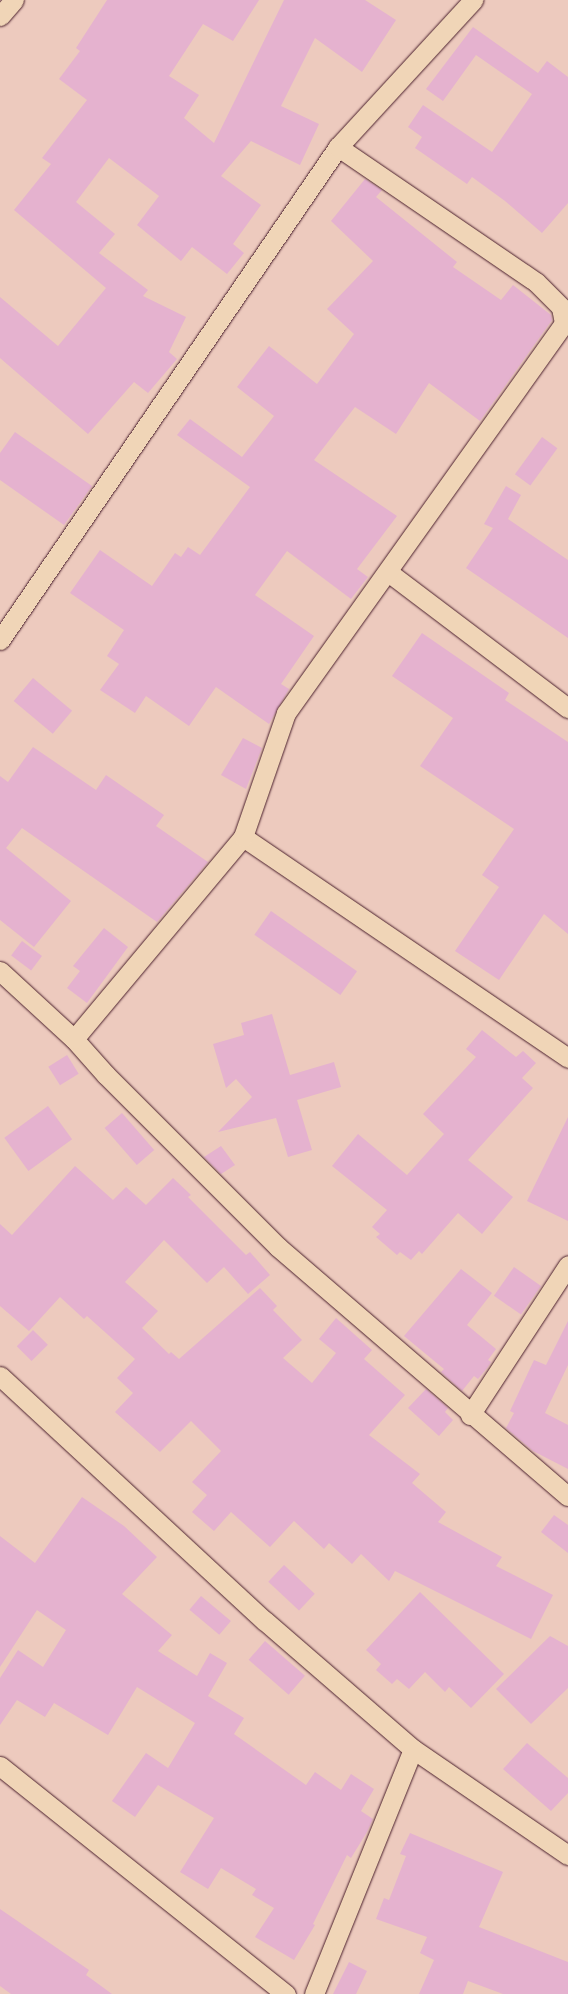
<!DOCTYPE html>
<html>
<head>
<meta charset="utf-8">
<style>
  body { margin:0 }
  #map { position:relative; width:568px; height:1994px; overflow:hidden; background:#edcabe; font-family:Caveat,sans-serif }
  div>[style] { position:absolute }
  .building>* { inset:0; background:#e5b2cf; transform-origin:0 0 }
  .roads { filter:drop-shadow(0 0 1px #4a1f2b) drop-shadow(0 0 1px #4a1f2b) }
  .minor>* { height:19px; margin:-9.5px; padding:0 9.5px; transform-origin:9.5px; border-radius:9.5px; background:#f0d5b7 }
  span { translate:-50% -50%; white-space:nowrap; text-align:center; line-height:1.15; -webkit-text-stroke:4px #f0d5b7; paint-order:stroke }
</style>
</head>
<body>
<div id="map">
  <div class="building">
    <div style="clip-path:polygon(107px 0,259px 0,233px 41px,203px 24px,169px 76px,199px 95px,184px 118px,214px 143px,284px 0,365px 0,396px 20px,362px 72px,315px 38px,281px 106px,319px 124px,300px 165px,251px 141px,221px 176px,261px 205px,233px 244px,244px 253px,227px 274px,192px 247px,181px 261px,137px 225px,159px 196px,109px 158px,76px 202px,115px 234px,99px 253px,148px 290px,143px 296px,186px 317px,169px 352px,177px 359px,148px 393px,134px 382px,88px 434px,0 358px,0 297px,58px 346px,106px 288px,14px 210px,51px 164px,42px 158px,87px 100px,59px 79px,80px 51px,76px 48px)"></div>
    <div style="clip-path:polygon(473px 27px,538px 73px,547px 61px,568px 77px,568px 203px,542px 233px,505px 201px,472px 177px,467px 184px,415px 148px,422px 137px,408px 127px,423px 105px,492px 152px,532px 94px,476px 55px,443px 101px,426px 89px)"></div>
    <div style="clip-path:polygon(365px 179px,382px 190px,376px 197px,457px 262px,453px 267px,501px 300px,513px 285px,551px 315px,552px 320px,480px 421px,429px 383px,396px 434px,355px 407px,314px 460px,397px 516px,357px 569px,368px 577px,351px 599px,287px 551px,255px 595px,314px 636px,281px 684px,289px 689px,269px 724px,216px 687px,189px 726px,146px 696px,135px 713px,100px 690px,119px 664px,107px 656px,124px 630px,70px 593px,100px 550px,152px 586px,175px 553px,181px 557px,188px 547px,200px 555px,250px 487px,177px 435px,190px 419px,242px 457px,274px 416px,237px 387px,269px 346px,317px 384px,354px 334px,327px 309px,373px 261px,331px 221px)"></div>
    <div style="clip-path:polygon(15px 432px,92px 486px,64px 525px,0 480px,0 453px)"></div>
    <div style="left:542px;top:437px;width:19px;height:46px;rotate:36deg"></div>
    <div style="clip-path:polygon(506px 486px,521px 495px,508px 519px,568px 560px,568px 638px,466px 568px,493px 528px,484px 524px)"></div>
    <div style="clip-path:polygon(422px 633px,509px 693px,505px 700px,568px 742px,568px 934px,544px 914px,499px 980px,455px 951px,499px 887px,482px 875px,514px 829px,420px 766px,453px 718px,392px 676px)"></div>
    <div style="left:33px;top:678px;width:51px;height:30px;rotate:40deg"></div>
    <div style="clip-path:polygon(243px 738px,262px 748px,246px 789px,221px 775px)"></div>
    <div style="clip-path:polygon(33px 747px,96px 790px,106px 775px,164px 815px,156px 826px,208px 862px,157px 922px,22px 828px,6px 848px,71px 901px,34px 947px,0 920px,0 776px,8px 782px)"></div>
    <div style="left:271px;top:911px;width:105px;height:29px;rotate:35deg"></div>
    <div style="clip-path:polygon(104px 928px,128px 947px,87px 1003px,67px 988px,80px 971px,73px 966px)"></div>
    <div style="left:22px;top:941px;width:25px;height:18px;rotate:37deg"></div>
    <div style="clip-path:polygon(272px 1014px,290px 1075px,334px 1062px,341px 1087px,297px 1100px,312px 1150px,288px 1157px,276px 1118px,218px 1132px,252px 1097px,236px 1079px,226px 1088px,213px 1044px,244px 1035px,241px 1023px)"></div>
    <div style="clip-path:polygon(482px 1030px,516px 1057px,523px 1051px,536px 1063px,522px 1078px,533px 1088px,468px 1160px,513px 1197px,482px 1234px,458px 1213px,422px 1254px,419px 1251px,411px 1260px,400px 1252px,397px 1255px,376px 1237px,380px 1234px,372px 1227px,387px 1210px,332px 1166px,358px 1134px,407px 1175px,444px 1134px,423px 1114px,476px 1057px,466px 1049px)"></div>
    <div style="left:67px;top:1055px;width:22px;height:22px;rotate:58deg"></div>
    <div style="left:48px;top:1106px;width:41px;height:54px;rotate:54deg"></div>
    <div style="left:122px;top:1113px;width:49px;height:23px;rotate:49deg"></div>
    <div style="clip-path:polygon(568px 1117px,568px 1221px,527px 1201px)"></div>
    <div style="clip-path:polygon(221px 1146px,235px 1165px,221px 1174px,204px 1157px)"></div>
    <div style="clip-path:polygon(75px 1166px,113px 1200px,126px 1187px,146px 1205px,173px 1178px,191px 1195px,188px 1197px,246px 1255px,250px 1252px,270px 1275px,248px 1294px,224px 1267px,207px 1283px,164px 1240px,125px 1282px,158px 1311px,142px 1328px,169px 1354px,171px 1352px,179px 1359px,260px 1288px,277px 1306px,273px 1310px,302px 1340px,283px 1358px,312px 1383px,336px 1353px,319px 1339px,336px 1318px,372px 1350px,364px 1359px,405px 1395px,369px 1435px,420px 1474px,412px 1483px,446px 1512px,438px 1522px,502px 1557px,496px 1566px,553px 1595px,531px 1639px,395px 1571px,389px 1581px,361px 1554px,352px 1564px,329px 1543px,324px 1549px,294px 1521px,270px 1547px,231px 1512px,214px 1531px,192px 1512px,207px 1495px,192px 1482px,221px 1451px,191px 1421px,160px 1452px,115px 1412px,133px 1393px,117px 1378px,135px 1359px,87px 1316px,84px 1319px,60px 1297px,29px 1331px,0 1306px,0 1224px,12px 1235px)"></div>
    <div style="left:514px;top:1267px;width:33px;height:35px;rotate:35deg"></div>
    <div style="clip-path:polygon(461px 1269px,492px 1293px,467px 1325px,496px 1349px,488px 1360px,491px 1362px,488px 1367px,478px 1379px,474px 1376px,462px 1391px,441px 1372px,444px 1369px,404px 1336px)"></div>
    <div style="clip-path:polygon(568px 1321px,568px 1365px,545px 1413px,568px 1425px,568px 1469px,533px 1451px,506px 1428px,514px 1413px,510px 1411px,534px 1360px,546px 1365px)"></div>
    <div style="left:33px;top:1330px;width:21px;height:23px;rotate:45deg"></div>
    <div style="clip-path:polygon(426px 1389px,448px 1408px,445px 1412px,453px 1420px,439px 1436px,408px 1408px)"></div>
    <div style="clip-path:polygon(82px 1497px,124px 1526px,157px 1557px,122px 1594px,172px 1635px,158px 1651px,197px 1676px,210px 1653px,227px 1663px,208px 1696px,244px 1718px,234px 1734px,306px 1785px,315px 1772px,341px 1790px,351px 1774px,374px 1789px,361px 1811px,373px 1819px,367px 1832px,351px 1858px,347px 1855px,313px 1924px,315px 1925px,294px 1960px,255px 1937px,274px 1908px,252px 1895px,256px 1889px,221px 1868px,208px 1889px,180px 1872px,214px 1818px,158px 1785px,135px 1817px,112px 1801px,146px 1753px,168px 1768px,195px 1723px,137px 1687px,108px 1735px,54px 1703px,45px 1717px,17px 1700px,0 1725px,0 1678px,18px 1650px,43px 1667px,66px 1630px,37px 1610px,0 1667px,0 1536px,35px 1563px)"></div>
    <div style="clip-path:polygon(554px 1515px,568px 1525px,568px 1553px,541px 1532px)"></div>
    <div style="left:284px;top:1565px;width:42px;height:23px;rotate:43deg"></div>
    <div style="clip-path:polygon(420px 1592px,504px 1674px,471px 1708px,449px 1687px,445px 1692px,425px 1672px,409px 1689px,397px 1679px,392px 1684px,376px 1670px,381px 1664px,366px 1650px)"></div>
    <div style="left:201px;top:1596px;width:39px;height:18px;rotate:40deg"></div>
    <div style="clip-path:polygon(550px 1636px,568px 1646px,568px 1688px,531px 1724px,496px 1689px)"></div>
    <div style="left:265px;top:1641px;width:53px;height:25px;rotate:41deg"></div>
    <div style="clip-path:polygon(527px 1743px,568px 1778px,568px 1793px,551px 1811px,503px 1769px)"></div>
    <div style="clip-path:polygon(410px 1833px,503px 1872px,479px 1927px,568px 1962px,568px 1994px,503px 1994px,468px 1981px,463px 1994px,419px 1994px,434px 1960px,420px 1953px,427px 1937px,376px 1919px,384px 1898px,389px 1900px,406px 1856px,400px 1854px)"></div>
    <div style="clip-path:polygon(0 1909px,89px 1970px,86px 1975px,112px 1994px,11px 1994px,0 1986px)"></div>
    <div style="clip-path:polygon(349px 1962px,367px 1971px,356px 1994px,333px 1994px)"></div>
  </div>
  <div class="roads">
    <div class="minor">
      <div style="left:0;top:16px;width:21px;rotate:-49deg"></div>
      <div style="left:388px;top:572px;width:226px;rotate:37.1deg"></div>
      <div style="left:0;top:640px;width:598px;rotate:-55.57deg"></div>
      <div style="left:338px;top:147px;width:200px;rotate:-47.4deg"></div>
      <div style="left:243px;top:837px;width:393px;rotate:34.2deg"></div>
      <div style="left:0;top:971px;width:100px;rotate:42.6deg"></div>
      <div style="left:74px;top:1039px;width:48px;rotate:48.4deg"></div>
      <div style="left:106px;top:1075px;width:243px;rotate:45deg"></div>
      <div style="left:278px;top:1247px;width:382px;rotate:40.7deg"></div>
      <div style="left:74px;top:1039px;width:263px;rotate:-50.1deg"></div>
      <div style="left:243px;top:837px;width:131px;rotate:-70.9deg"></div>
      <div style="left:286px;top:713px;width:479px;rotate:-54.5deg"></div>
      <div style="left:564px;top:323px;width:16px;rotate:-101deg"></div>
      <div style="left:561px;top:307px;width:35px;rotate:-135deg"></div>
      <div style="left:536px;top:282px;width:240px;rotate:-145.7deg"></div>
      <div style="left:0;top:1376px;width:361px;rotate:42.8deg"></div>
      <div style="left:265px;top:1621px;width:196px;rotate:40.9deg"></div>
      <div style="left:413px;top:1749px;width:188px;rotate:34.4deg"></div>
      <div style="left:470px;top:1415px;width:179px;rotate:-56.8deg"></div>
      <div style="left:0;top:1766px;width:366px;rotate:38.6deg"></div>
      <div style="left:314px;top:1994px;width:264px;rotate:-68deg"></div>
    </div>
  </div>
</div>
</body>
</html>
